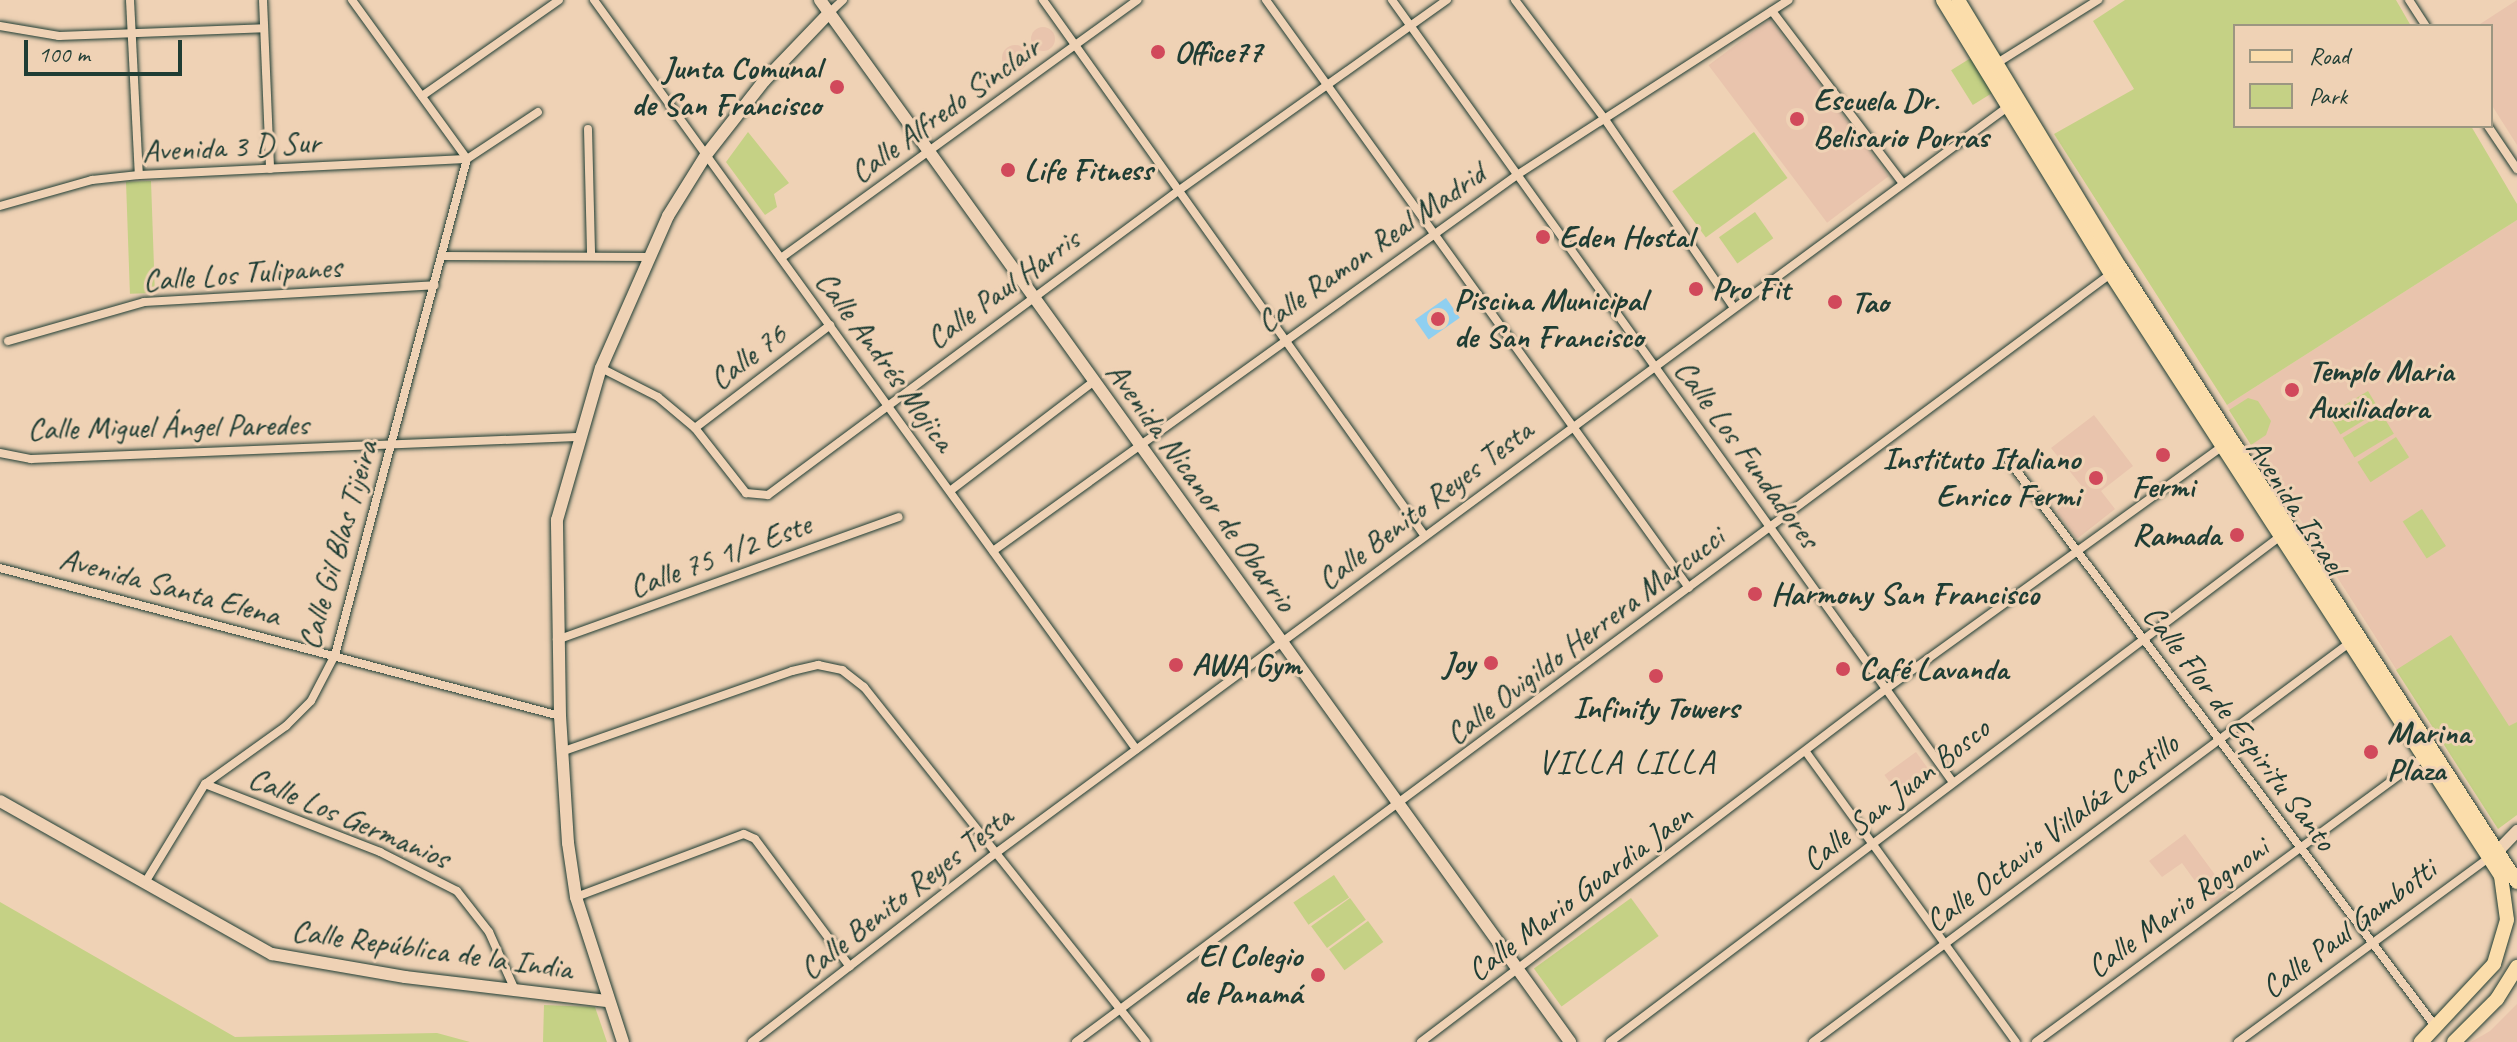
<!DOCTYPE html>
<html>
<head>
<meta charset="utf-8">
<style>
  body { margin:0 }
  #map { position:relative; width:2517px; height:1042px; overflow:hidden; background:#efd2b5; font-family:Caveat,sans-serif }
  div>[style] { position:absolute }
  .built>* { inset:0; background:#e9c4ad; transform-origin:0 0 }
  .round { border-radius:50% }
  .green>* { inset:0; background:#c5d185; transform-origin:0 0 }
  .water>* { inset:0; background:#8fcff0; transform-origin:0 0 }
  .roads { filter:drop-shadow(0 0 2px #1f3d34) drop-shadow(0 0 2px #1f3d34) }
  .street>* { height:8px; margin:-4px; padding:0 4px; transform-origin:4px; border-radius:4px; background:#efd2b5 }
  .secondary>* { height:12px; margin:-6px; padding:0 6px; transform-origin:6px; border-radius:6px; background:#efd2b5 }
  .primary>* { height:14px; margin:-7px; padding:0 7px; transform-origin:7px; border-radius:7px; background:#fbddab }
  .dots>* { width:22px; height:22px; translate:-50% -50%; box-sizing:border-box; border:4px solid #efd2b5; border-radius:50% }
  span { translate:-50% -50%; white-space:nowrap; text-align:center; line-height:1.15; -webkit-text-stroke:6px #efd2b5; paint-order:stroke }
  .poi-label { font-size:32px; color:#1f3d34; font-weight:700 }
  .left { translate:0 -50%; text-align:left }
  .right { translate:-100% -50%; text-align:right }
  .street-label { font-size:32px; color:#1f3d34 }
  .neighbourhood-label { font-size:34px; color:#1f3d34; letter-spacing:2px }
  .legend { position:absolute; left:2233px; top:24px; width:260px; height:104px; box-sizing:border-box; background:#efd2b5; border:2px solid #9c9681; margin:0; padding:10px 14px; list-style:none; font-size:24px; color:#1f3d34 }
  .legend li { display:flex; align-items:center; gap:16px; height:40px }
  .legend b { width:40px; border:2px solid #9c9681 }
  .scale { position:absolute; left:24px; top:40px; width:158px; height:36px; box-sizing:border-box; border:4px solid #1f3d34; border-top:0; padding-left:10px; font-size:24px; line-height:28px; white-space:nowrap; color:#1f3d34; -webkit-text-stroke:6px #efd2b5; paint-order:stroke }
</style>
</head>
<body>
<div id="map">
  <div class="built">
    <div style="clip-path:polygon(2517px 0,2517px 145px,2491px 104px,2491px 26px,2477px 26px)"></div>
    <div style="left:1770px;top:19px;width:197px;height:77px;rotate:53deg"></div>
    <div class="round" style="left:1031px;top:27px;width:24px;height:24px"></div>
    <div class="round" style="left:1002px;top:45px;width:26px;height:26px"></div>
    <div style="clip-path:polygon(2517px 220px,2517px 722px,2455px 761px,2227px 405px)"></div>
    <div style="clip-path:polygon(2094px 415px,2133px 466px,2101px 491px,2115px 509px,2077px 539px,2056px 511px,2084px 489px,2051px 448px)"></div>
    <div style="left:1916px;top:752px;width:29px;height:39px;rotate:54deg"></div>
    <div style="clip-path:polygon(2185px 834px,2227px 891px,2211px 903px,2182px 863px,2162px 877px,2149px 861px)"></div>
    <div style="clip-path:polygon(2517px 1004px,2517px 1042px,2471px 1042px,2490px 1031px)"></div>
  </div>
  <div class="green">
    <div style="clip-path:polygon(2125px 0,2396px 0,2411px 26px,2235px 26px,2235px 126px,2471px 126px,2517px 204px,2517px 220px,2227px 405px,2054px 134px,2134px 89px,2093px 21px)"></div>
    <div style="left:1974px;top:56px;width:41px;height:27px;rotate:58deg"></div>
    <div style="clip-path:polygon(748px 132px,789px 183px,774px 194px,777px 207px,765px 215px,726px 162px)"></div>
    <div style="left:1754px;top:132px;width:57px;height:101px;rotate:54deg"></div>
    <div style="left:151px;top:181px;width:112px;height:25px;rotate:88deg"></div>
    <div style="left:1755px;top:212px;width:32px;height:44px;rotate:55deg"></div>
    <div style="left:2368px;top:391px;width:23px;height:46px;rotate:59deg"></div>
    <div style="clip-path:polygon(2248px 398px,2258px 401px,2271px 421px,2266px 435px,2251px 445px,2229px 410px)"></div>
    <div style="left:2382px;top:414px;width:23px;height:46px;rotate:59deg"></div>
    <div style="left:2396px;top:437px;width:24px;height:46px;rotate:57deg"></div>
    <div style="left:2422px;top:509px;width:44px;height:23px;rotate:57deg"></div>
    <div style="clip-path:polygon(2451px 635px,2509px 726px,2517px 722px,2517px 815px,2498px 829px,2396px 670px)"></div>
    <div style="left:1334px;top:875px;width:27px;height:49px;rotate:56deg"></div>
    <div style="left:1350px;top:898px;width:27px;height:48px;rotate:54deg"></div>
    <div style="left:1631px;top:898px;width:47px;height:120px;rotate:54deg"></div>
    <div style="clip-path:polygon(0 902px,235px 1037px,437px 1033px,470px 1042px,0 1042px)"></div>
    <div style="left:1368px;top:921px;width:26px;height:48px;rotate:54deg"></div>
    <div style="clip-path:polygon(544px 1005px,595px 1007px,607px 1042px,543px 1042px)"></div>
  </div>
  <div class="water">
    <div style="left:1446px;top:298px;width:24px;height:38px;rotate:55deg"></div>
  </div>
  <div class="roads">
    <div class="street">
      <div style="left:130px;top:0;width:175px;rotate:87.1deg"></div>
      <div style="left:263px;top:0;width:169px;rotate:87.6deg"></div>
      <div style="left:352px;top:0;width:196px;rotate:54.1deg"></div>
      <div style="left:594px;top:0;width:925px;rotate:54.11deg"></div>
      <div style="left:1043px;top:0;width:657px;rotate:54.54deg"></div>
      <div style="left:1266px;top:0;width:724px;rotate:54.27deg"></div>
      <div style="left:1392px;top:0;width:961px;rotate:54.36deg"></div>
      <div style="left:1515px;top:0;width:148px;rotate:53deg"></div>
      <div style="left:1604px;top:118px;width:230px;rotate:55.6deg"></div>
      <div style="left:2409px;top:0;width:31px;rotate:57deg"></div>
      <div style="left:1772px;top:11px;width:213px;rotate:52.8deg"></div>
      <div style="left:829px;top:13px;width:19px;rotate:-43deg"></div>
      <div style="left:0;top:26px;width:60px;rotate:9.6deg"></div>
      <div style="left:59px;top:36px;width:205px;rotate:-2.2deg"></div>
      <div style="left:1994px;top:65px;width:123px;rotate:-32deg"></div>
      <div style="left:422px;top:96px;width:167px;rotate:-35deg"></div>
      <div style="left:2488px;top:126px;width:52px;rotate:56deg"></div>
      <div style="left:588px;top:129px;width:125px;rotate:88.6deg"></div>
      <div style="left:467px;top:159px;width:85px;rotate:-33.5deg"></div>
      <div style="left:0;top:206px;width:96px;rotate:-15.8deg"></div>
      <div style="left:92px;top:180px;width:47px;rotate:-6.1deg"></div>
      <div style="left:139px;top:175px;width:328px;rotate:-2.8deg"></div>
      <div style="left:444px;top:256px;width:202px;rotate:0.3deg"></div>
      <div style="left:781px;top:258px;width:440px;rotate:-35.9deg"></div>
      <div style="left:8px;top:341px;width:141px;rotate:-16deg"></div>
      <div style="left:144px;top:302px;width:291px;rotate:-3.3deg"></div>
      <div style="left:601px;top:368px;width:64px;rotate:27deg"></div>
      <div style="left:658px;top:397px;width:48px;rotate:40deg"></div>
      <div style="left:695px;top:428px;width:83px;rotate:51.9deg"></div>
      <div style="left:746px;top:493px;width:22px;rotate:5deg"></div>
      <div style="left:768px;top:495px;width:510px;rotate:-36.56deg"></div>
      <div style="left:1178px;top:191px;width:330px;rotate:-35.4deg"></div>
      <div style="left:695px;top:428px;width:170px;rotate:-37.3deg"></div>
      <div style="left:0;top:453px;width:32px;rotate:11deg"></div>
      <div style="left:31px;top:459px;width:546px;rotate:-2.31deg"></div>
      <div style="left:2007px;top:458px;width:711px;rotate:53deg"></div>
      <div style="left:950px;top:491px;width:180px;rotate:-37.3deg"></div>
      <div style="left:993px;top:551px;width:645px;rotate:-35.66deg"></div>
      <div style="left:1517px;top:175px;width:323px;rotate:-32.8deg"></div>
      <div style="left:0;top:568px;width:579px;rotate:14.8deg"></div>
      <div style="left:557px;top:640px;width:363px;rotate:-19.8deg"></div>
      <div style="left:561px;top:752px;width:245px;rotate:-19.3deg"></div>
      <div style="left:792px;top:671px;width:27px;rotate:-13deg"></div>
      <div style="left:818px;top:665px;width:25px;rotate:12deg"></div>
      <div style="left:842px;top:670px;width:28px;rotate:38deg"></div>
      <div style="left:864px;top:687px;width:453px;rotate:51.5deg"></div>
      <div style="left:1806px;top:752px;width:358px;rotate:54.1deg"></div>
      <div style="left:205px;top:784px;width:188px;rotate:21.2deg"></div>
      <div style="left:380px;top:852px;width:86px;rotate:26.9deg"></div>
      <div style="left:457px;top:891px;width:52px;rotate:52deg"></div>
      <div style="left:489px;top:932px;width:61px;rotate:65.9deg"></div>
      <div style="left:146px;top:881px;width:114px;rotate:-58.7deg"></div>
      <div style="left:205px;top:784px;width:100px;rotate:-35.6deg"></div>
      <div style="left:286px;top:726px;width:35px;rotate:-45deg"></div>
      <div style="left:311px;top:701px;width:52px;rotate:-62.4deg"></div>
      <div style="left:335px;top:655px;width:513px;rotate:-75.1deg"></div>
      <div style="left:576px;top:897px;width:179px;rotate:-20.6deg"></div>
      <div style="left:744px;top:834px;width:12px;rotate:24deg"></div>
      <div style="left:755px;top:839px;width:159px;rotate:53.4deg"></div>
      <div style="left:752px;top:1042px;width:309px;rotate:-37.8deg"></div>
      <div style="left:996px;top:853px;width:1259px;rotate:-36.41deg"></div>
      <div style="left:1076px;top:1042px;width:1292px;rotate:-36.59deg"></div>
      <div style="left:1421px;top:1042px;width:584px;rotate:-37.2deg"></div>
      <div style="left:1886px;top:689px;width:417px;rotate:-35.8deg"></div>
      <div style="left:1610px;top:1042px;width:842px;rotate:-37.03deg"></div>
      <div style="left:1813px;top:1042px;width:672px;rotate:-36.65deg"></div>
      <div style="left:2036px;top:1042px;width:483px;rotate:-36.3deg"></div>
      <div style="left:2238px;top:1042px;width:314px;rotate:-36.3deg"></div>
    </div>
    <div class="secondary">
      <div style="left:820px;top:0;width:1284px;rotate:54.25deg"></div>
      <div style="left:0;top:801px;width:312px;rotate:29.4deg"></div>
      <div style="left:272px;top:954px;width:135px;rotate:9.8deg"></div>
      <div style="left:405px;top:977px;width:203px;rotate:6.8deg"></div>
      <div style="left:2493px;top:856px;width:35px;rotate:-46deg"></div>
      <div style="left:623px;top:1042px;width:152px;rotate:-108deg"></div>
      <div style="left:576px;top:897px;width:55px;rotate:-98.4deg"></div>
      <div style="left:568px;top:843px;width:127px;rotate:-93.6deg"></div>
      <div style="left:560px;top:716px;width:196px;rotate:-90.9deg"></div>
      <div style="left:557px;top:520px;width:158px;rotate:-73.9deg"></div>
      <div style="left:601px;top:368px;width:166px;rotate:-66.2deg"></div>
      <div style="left:668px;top:216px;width:72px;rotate:-58.1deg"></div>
      <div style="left:706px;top:155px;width:94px;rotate:-51.9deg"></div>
      <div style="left:764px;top:81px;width:94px;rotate:-46.3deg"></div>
    </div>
    <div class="primary">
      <div style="left:1943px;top:0;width:321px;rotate:58.5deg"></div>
      <div style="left:2111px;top:274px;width:717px;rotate:57.06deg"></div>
      <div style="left:2501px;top:876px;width:44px;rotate:82.2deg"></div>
      <div style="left:2507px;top:920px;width:46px;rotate:106.5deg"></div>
      <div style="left:2494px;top:964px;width:107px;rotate:133.1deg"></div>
      <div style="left:1958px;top:0;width:312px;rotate:58.8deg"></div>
      <div style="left:2120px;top:267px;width:732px;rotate:57.16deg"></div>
      <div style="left:2454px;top:1042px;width:61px;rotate:-45deg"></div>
      <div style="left:2497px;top:999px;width:38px;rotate:-58deg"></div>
    </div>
  </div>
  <div class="dots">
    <div style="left:1158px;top:52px;background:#d1495b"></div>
    <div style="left:837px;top:87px;background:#d1495b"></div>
    <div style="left:1797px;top:119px;background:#d1495b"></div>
    <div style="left:1008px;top:170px;background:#d1495b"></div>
    <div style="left:1543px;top:237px;background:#d1495b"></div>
    <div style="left:1696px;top:289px;background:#d1495b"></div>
    <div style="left:1835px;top:302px;background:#d1495b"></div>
    <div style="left:1438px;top:319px;background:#d1495b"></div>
    <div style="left:2292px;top:390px;background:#d1495b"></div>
    <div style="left:2163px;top:455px;background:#d1495b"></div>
    <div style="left:2096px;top:478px;background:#d1495b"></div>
    <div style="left:2237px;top:535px;background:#d1495b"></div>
    <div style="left:1755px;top:594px;background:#d1495b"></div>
    <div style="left:1491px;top:663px;background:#d1495b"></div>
    <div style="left:1176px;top:665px;background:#d1495b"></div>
    <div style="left:1843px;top:669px;background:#d1495b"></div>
    <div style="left:1656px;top:676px;background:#d1495b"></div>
    <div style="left:2371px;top:752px;background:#d1495b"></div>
    <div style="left:1318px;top:975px;background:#d1495b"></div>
  </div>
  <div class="poi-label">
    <span class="left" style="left:1174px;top:52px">Office77</span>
    <span class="right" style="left:821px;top:87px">Junta Comunal<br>de San Francisco</span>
    <span class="left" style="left:1813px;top:119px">Escuela Dr.<br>Belisario Porras</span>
    <span class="left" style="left:1024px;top:170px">Life Fitness</span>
    <span class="left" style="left:1559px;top:237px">Eden Hostal</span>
    <span class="left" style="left:1712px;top:289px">Pro Fit</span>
    <span class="left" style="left:1454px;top:319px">Piscina Municipal<br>de San Francisco</span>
    <span class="left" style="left:1851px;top:302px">Tao</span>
    <span class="left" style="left:2308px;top:390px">Templo Maria<br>Auxiliadora</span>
    <span class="right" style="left:2080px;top:478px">Instituto Italiano<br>Enrico Fermi</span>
    <span style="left:2163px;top:487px">Fermi</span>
    <span class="right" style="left:2221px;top:535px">Ramada</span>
    <span class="left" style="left:1771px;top:594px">Harmony San Francisco</span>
    <span class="right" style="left:1475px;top:663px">Joy</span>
    <span class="left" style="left:1192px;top:665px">AWA Gym</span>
    <span class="left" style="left:1859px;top:669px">Café Lavanda</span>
    <span style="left:1656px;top:708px">Infinity Towers</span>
    <span class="left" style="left:2387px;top:752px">Marina<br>Plaza</span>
    <span class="right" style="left:1302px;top:975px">El Colegio<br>de Panamá</span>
  </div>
  <div class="street-label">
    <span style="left:945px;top:110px;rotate:-36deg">Calle Alfredo Sinclair</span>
    <span style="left:231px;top:147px;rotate:-3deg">Avenida 3 D Sur</span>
    <span style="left:1371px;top:248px;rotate:-35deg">Calle Ramon Real Madrid</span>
    <span style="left:242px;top:274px;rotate:-4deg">Calle Los Tulipanes</span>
    <span style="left:1003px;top:289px;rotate:-36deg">Calle Paul Harris</span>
    <span style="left:748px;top:357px;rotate:-37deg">Calle 76</span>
    <span style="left:885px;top:361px;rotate:54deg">Calle Andrés Mojica</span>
    <span style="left:168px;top:427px;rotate:-1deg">Calle Miguel Ángel Paredes</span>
    <span style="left:1747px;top:454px;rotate:54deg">Calle Los Fundadores</span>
    <span style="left:1201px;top:487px;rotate:54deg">Avenida Nicanor de Obarrio</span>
    <span style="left:1425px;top:505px;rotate:-37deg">Calle Benito Reyes Testa</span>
    <span style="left:2296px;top:507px;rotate:57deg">Avenida Israel</span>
    <span style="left:338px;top:545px;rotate:-74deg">Calle Gil Blas Tijeira</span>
    <span style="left:720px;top:556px;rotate:-20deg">Calle 75 1/2 Este</span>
    <span style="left:170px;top:587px;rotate:15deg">Avenida Santa Elena</span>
    <span style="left:1585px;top:636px;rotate:-37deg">Calle Ovigildo Herrera Marcucci</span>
    <span style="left:2239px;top:728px;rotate:53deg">Calle Flor de Espiritu Santo</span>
    <span style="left:1896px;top:795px;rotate:-38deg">Calle San Juan Bosco</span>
    <span style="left:349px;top:818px;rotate:23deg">Calle Los Germanios</span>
    <span style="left:2052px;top:833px;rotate:-37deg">Calle Octavio Villaláz Castillo</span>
    <span style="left:906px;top:893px;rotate:-38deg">Calle Benito Reyes Testa</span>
    <span style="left:1580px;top:893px;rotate:-37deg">Calle Mario Guardia Jaen</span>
    <span style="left:2178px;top:908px;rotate:-36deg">Calle Mario Rognoni</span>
    <span style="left:2349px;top:929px;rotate:-37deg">Calle Paul Gambotti</span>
    <span style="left:432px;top:950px;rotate:8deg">Calle República de la India</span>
  </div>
  <div class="neighbourhood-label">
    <span style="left:1627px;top:762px">VILLA LILLA</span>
  </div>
  <ul class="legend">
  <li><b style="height:10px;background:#fbddab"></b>Road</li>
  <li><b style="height:22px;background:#c5d185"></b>Park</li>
  </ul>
  <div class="scale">100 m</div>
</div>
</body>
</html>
